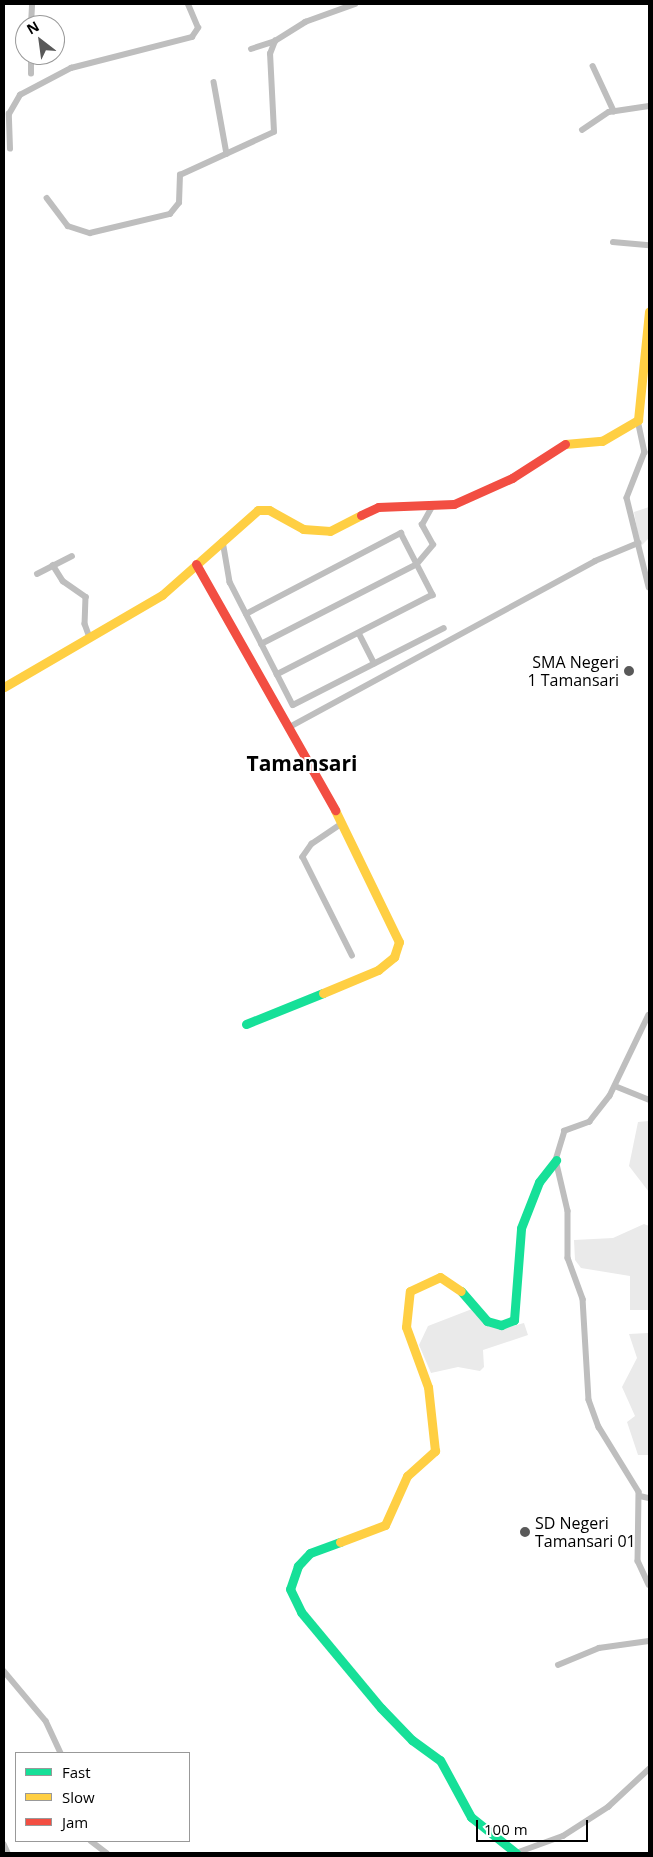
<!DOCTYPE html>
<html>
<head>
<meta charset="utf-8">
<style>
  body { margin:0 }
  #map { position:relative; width:653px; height:1857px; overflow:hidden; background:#fff; font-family:"Open Sans",sans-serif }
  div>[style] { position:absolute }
  .green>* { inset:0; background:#eaeaea }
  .street>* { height:5.5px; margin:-2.75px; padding:0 2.75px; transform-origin:2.75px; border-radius:2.75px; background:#bebebe }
  .fast>* { height:9px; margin:-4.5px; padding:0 4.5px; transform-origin:4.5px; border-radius:4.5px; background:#16e098 }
  .slow>* { height:9px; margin:-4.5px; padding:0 4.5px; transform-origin:4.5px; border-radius:4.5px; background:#ffcf43 }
  .jam>* { height:9px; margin:-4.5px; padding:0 4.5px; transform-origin:4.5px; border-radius:4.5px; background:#f24e42 }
  .dots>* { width:14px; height:14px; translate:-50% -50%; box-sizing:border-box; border:2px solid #fff; border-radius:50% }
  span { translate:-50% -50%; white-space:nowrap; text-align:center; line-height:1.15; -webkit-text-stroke:4px #fff; paint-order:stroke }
  .poi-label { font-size:16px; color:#000 }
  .right { translate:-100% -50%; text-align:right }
  .left { translate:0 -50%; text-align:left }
  .district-label { font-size:21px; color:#000; font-weight:700 }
  .frame { position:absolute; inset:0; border:5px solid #000; pointer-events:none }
  .legend { position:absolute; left:15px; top:1752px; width:175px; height:90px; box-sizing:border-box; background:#fff; border:1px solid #999; margin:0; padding:6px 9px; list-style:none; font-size:15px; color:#000 }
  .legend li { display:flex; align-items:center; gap:10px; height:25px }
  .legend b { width:25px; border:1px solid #999 }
  .north { position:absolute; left:15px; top:15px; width:50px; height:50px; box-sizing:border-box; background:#fff; border:1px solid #999; border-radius:50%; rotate:330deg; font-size:14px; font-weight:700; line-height:20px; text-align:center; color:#000 }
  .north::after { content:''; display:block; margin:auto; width:18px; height:22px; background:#595959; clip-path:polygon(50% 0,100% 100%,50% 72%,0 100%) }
  .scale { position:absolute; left:476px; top:1820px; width:112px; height:22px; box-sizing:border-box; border:2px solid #000; border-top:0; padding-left:6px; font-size:15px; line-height:18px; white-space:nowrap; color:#000; -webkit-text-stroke:4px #fff; paint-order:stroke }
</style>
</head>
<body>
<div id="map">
  <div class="green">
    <div style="clip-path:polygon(649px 507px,649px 538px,640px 547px,634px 512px)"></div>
    <div style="clip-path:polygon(649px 1121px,649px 1192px,629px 1166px,638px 1122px)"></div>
    <div style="clip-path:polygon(644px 1224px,649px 1226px,649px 1455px,638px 1455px,627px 1422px,635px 1416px,622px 1387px,637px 1358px,629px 1334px,648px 1333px,648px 1310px,630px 1310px,630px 1276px,581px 1268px,575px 1260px,574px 1240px,613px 1238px)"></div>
    <div style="clip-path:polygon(472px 1309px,505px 1328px,524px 1323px,528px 1335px,483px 1350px,484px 1367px,480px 1371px,458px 1367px,431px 1373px,419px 1345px,428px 1326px)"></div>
  </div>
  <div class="street">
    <div style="left:31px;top:25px;width:21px;rotate:-87deg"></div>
    <div style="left:251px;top:49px;width:25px;rotate:-18deg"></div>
    <div style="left:593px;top:66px;width:50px;rotate:65deg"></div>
    <div style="left:31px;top:74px;width:19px;rotate:-90deg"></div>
    <div style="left:214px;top:82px;width:73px;rotate:79.8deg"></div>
    <div style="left:582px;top:130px;width:32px;rotate:-34deg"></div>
    <div style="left:609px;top:112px;width:40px;rotate:-8.5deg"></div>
    <div style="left:10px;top:149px;width:35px;rotate:-92deg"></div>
    <div style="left:9px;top:114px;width:22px;rotate:-60deg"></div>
    <div style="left:20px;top:95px;width:58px;rotate:-27.9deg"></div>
    <div style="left:71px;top:68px;width:125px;rotate:-14.4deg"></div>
    <div style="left:192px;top:37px;width:11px;rotate:-56deg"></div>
    <div style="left:198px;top:28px;width:26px;rotate:-113deg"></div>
    <div style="left:47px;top:198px;width:35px;rotate:53deg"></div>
    <div style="left:68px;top:226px;width:23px;rotate:18deg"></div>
    <div style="left:90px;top:233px;width:82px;rotate:-13.4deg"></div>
    <div style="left:170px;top:214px;width:14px;rotate:-51deg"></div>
    <div style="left:179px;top:203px;width:28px;rotate:-88deg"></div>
    <div style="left:180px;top:175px;width:103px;rotate:-24.6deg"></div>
    <div style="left:274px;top:132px;width:78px;rotate:-92.9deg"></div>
    <div style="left:270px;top:54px;width:14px;rotate:-69deg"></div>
    <div style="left:275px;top:41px;width:36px;rotate:-32deg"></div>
    <div style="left:305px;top:22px;width:53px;rotate:-19.8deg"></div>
    <div style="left:613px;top:242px;width:36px;rotate:5deg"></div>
    <div style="left:638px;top:420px;width:33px;rotate:78deg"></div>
    <div style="left:645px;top:452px;width:49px;rotate:111.4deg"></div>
    <div style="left:627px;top:498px;width:92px;rotate:76.1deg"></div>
    <div style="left:223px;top:541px;width:42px;rotate:80.3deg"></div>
    <div style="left:230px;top:582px;width:138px;rotate:62.9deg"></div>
    <div style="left:293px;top:705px;width:169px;rotate:-27deg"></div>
    <div style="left:53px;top:565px;width:19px;rotate:58deg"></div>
    <div style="left:63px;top:581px;width:28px;rotate:35deg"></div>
    <div style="left:86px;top:597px;width:27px;rotate:92deg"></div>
    <div style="left:85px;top:624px;width:15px;rotate:70deg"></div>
    <div style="left:37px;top:574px;width:39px;rotate:-27deg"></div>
    <div style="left:246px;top:614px;width:175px;rotate:-27.6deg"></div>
    <div style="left:401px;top:533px;width:70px;rotate:62.7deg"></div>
    <div style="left:433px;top:595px;width:175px;rotate:152.9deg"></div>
    <div style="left:359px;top:633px;width:34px;rotate:63deg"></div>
    <div style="left:261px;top:644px;width:175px;rotate:-27.1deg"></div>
    <div style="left:417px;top:564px;width:25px;rotate:-50deg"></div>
    <div style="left:433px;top:545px;width:23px;rotate:-119deg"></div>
    <div style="left:422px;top:525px;width:21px;rotate:-61deg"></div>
    <div style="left:288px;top:728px;width:349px;rotate:-28.5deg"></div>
    <div style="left:595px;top:561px;width:47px;rotate:-22.7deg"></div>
    <div style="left:342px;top:824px;width:36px;rotate:146deg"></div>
    <div style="left:312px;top:844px;width:16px;rotate:125deg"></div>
    <div style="left:303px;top:857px;width:110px;rotate:63.4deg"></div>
    <div style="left:649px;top:1015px;width:90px;rotate:115.7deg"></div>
    <div style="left:610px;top:1096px;width:33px;rotate:128deg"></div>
    <div style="left:590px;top:1122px;width:27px;rotate:160deg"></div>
    <div style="left:565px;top:1131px;width:30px;rotate:107deg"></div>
    <div style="left:556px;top:1160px;width:52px;rotate:76.8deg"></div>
    <div style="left:568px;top:1211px;width:47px;rotate:90deg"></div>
    <div style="left:568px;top:1258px;width:44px;rotate:69.9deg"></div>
    <div style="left:583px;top:1299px;width:101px;rotate:86.6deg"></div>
    <div style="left:589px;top:1400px;width:29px;rotate:70deg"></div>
    <div style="left:599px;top:1427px;width:76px;rotate:58.4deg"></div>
    <div style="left:639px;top:1492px;width:69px;rotate:90.8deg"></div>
    <div style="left:638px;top:1561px;width:26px;rotate:65deg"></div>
    <div style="left:615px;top:1086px;width:37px;rotate:22deg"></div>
    <div style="left:640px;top:1496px;width:9px;rotate:13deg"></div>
    <div style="left:558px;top:1665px;width:44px;rotate:-22.5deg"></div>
    <div style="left:599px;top:1648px;width:50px;rotate:-8deg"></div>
    <div style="left:4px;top:1671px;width:65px;rotate:50deg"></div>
    <div style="left:46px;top:1721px;width:35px;rotate:65deg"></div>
    <div style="left:91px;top:1841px;width:20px;rotate:37deg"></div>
    <div style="left:4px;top:1844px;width:10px;rotate:66deg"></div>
    <div style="left:516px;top:1853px;width:50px;rotate:-19.9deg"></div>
    <div style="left:563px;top:1836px;width:54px;rotate:-32.8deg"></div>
    <div style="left:608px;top:1807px;width:56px;rotate:-42.8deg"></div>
  </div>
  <div class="fast">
    <div style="left:246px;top:1024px;width:83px;rotate:-21.9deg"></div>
    <div style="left:461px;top:1291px;width:40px;rotate:49deg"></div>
    <div style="left:487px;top:1321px;width:15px;rotate:16deg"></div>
    <div style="left:501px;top:1325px;width:14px;rotate:-21deg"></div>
    <div style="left:514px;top:1320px;width:92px;rotate:-85.6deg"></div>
    <div style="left:521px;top:1228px;width:49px;rotate:-68.6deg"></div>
    <div style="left:539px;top:1182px;width:28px;rotate:-52deg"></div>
    <div style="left:340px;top:1542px;width:32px;rotate:160deg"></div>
    <div style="left:310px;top:1553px;width:18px;rotate:133deg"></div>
    <div style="left:298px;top:1566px;width:24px;rotate:109deg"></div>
    <div style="left:290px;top:1589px;width:25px;rotate:64deg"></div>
    <div style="left:301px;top:1612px;width:125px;rotate:50.2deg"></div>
    <div style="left:381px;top:1708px;width:45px;rotate:45.9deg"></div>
    <div style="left:412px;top:1740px;width:34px;rotate:36deg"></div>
    <div style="left:440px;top:1760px;width:65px;rotate:61.5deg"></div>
    <div style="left:471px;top:1817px;width:58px;rotate:38.7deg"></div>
  </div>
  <div class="slow">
    <div style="left:565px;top:444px;width:37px;rotate:-5deg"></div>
    <div style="left:602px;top:441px;width:42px;rotate:-30.3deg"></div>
    <div style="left:638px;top:420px;width:109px;rotate:-84.2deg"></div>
    <div style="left:4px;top:687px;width:183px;rotate:-30.2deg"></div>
    <div style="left:162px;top:595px;width:128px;rotate:-41.5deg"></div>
    <div style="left:258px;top:510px;width:11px"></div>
    <div style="left:269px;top:510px;width:39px;rotate:29deg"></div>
    <div style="left:303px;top:529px;width:27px;rotate:4deg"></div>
    <div style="left:330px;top:531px;width:35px;rotate:-27deg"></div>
    <div style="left:323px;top:993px;width:60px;rotate:-22.7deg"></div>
    <div style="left:378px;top:970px;width:21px;rotate:-39deg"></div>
    <div style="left:394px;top:957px;width:16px;rotate:-72deg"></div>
    <div style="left:399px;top:942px;width:147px;rotate:-115.9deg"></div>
    <div style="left:340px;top:1542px;width:48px;rotate:-20.7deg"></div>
    <div style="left:385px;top:1525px;width:54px;rotate:-65.8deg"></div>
    <div style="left:407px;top:1476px;width:38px;rotate:-42deg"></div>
    <div style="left:435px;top:1451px;width:64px;rotate:-96.2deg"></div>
    <div style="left:428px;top:1387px;width:64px;rotate:-110.1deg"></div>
    <div style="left:406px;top:1327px;width:36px;rotate:-84deg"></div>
    <div style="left:410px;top:1291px;width:33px;rotate:-25deg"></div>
    <div style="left:440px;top:1277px;width:25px;rotate:34deg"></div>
  </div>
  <div class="jam">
    <div style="left:361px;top:515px;width:19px;rotate:-25deg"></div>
    <div style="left:378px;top:507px;width:76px;rotate:-2.3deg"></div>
    <div style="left:454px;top:504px;width:64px;rotate:-24.1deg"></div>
    <div style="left:512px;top:478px;width:63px;rotate:-32.7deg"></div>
    <div style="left:196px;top:564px;width:283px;rotate:60.5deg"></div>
  </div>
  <div class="dots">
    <div style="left:629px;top:671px;background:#595959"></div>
    <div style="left:525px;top:1532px;background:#595959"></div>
  </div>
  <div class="poi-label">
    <span class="right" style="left:619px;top:671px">SMA Negeri<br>1 Tamansari</span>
    <span class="left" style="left:535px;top:1532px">SD Negeri<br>Tamansari 01</span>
  </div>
  <div class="district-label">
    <span style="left:302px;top:763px">Tamansari</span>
  </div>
  <div class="frame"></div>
  <ul class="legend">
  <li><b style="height:6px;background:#16e098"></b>Fast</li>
  <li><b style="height:6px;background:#ffcf43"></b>Slow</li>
  <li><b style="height:6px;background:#f24e42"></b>Jam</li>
  </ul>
  <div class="north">N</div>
  <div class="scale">100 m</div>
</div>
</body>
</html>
